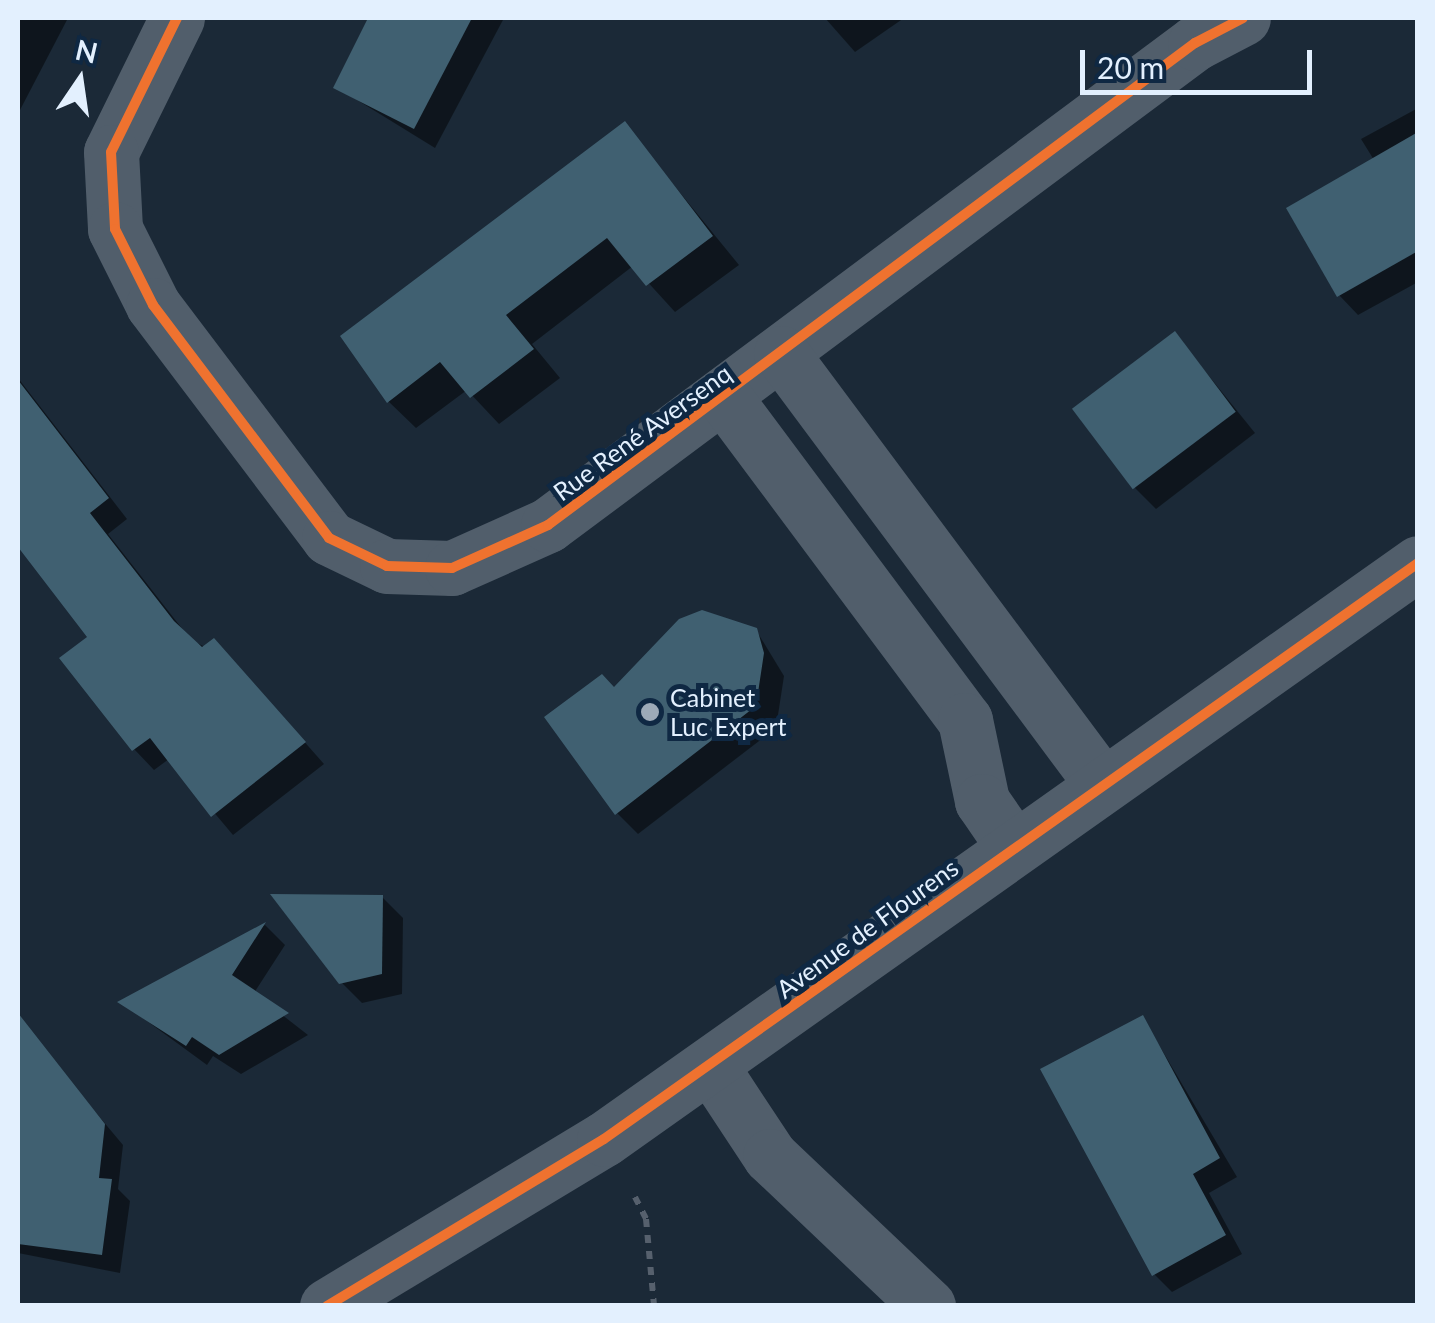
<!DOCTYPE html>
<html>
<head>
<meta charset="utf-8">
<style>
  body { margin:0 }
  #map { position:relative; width:1435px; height:1323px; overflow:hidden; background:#1b2937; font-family:Lato,sans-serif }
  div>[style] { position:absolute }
  .shadow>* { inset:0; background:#0007 }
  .building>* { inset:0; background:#406071; transform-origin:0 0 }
  .path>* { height:6px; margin-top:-3px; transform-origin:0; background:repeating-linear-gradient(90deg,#56606d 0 8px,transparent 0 16px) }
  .minor>* { height:55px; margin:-27.5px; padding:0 27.5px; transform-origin:27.5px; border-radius:27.5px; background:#515e6b }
  .tertiary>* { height:55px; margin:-27.5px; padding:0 27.5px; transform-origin:27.5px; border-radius:27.5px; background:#515e6b }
  .cycleway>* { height:10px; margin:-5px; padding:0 5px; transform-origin:5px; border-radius:5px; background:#ef722f }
  .dots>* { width:28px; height:28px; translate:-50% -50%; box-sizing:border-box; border:5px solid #0f2843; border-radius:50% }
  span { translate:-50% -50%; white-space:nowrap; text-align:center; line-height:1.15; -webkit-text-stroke:10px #0f2843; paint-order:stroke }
  .street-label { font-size:25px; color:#e3f0fe }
  .poi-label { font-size:25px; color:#e3f0fe }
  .left { translate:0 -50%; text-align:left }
  .frame { position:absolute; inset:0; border:20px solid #e3f0fe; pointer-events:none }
  .north { position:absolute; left:30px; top:30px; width:100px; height:100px; -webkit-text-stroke:8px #0f2843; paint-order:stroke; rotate:13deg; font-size:28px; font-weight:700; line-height:40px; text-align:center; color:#e3f0fe }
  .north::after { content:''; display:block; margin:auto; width:35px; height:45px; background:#e3f0fe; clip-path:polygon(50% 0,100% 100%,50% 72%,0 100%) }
  .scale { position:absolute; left:1080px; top:50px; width:232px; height:45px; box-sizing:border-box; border:5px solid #e3f0fe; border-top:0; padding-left:12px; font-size:30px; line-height:35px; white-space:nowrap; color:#e3f0fe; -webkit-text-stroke:8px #0f2843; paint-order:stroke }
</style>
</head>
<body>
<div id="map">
  <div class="shadow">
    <div style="clip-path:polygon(18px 18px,68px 18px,20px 110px,18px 109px)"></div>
    <div style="clip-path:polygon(370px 18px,504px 18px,435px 148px,336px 87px)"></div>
    <div style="clip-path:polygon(825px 18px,904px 18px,855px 52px)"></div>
    <div style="clip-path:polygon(1418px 108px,1418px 282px,1358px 315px,1339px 295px,1374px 160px,1361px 139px)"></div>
    <div style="clip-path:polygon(624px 124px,739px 265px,675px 312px,633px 266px,532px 344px,560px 378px,499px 424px,467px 390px,416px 428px,388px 401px)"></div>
    <div style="clip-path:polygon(1175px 334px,1255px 433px,1156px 509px,1135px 488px)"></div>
    <div style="clip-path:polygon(18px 378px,127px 519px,108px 534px,191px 640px,233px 661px,324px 764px,233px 835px,169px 759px,154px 770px,134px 749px,91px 637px,18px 543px)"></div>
    <div style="clip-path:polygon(756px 630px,784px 676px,776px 728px,638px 834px,617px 813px,615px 690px)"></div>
    <div style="clip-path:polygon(382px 897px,403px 918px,402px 994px,362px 1003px,341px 982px)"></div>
    <div style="clip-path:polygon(265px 925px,285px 945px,254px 993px,308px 1035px,241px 1074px,213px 1056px,207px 1065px,121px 1002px)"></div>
    <div style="clip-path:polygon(1143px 1018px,1237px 1177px,1209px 1193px,1242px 1254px,1172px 1292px,1154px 1274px)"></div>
    <div style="clip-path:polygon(40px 1046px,123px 1145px,118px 1189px,130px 1201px,120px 1273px,18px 1253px,18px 1065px)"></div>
  </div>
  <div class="building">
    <div style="clip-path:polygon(368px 18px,472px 18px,414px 129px,333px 88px)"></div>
    <div style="clip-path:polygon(625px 121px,713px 236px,646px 286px,607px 238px,506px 315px,534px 349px,470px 398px,440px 362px,387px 403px,340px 336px)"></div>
    <div style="clip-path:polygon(1418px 132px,1418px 251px,1337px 297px,1286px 208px)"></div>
    <div style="left:1175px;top:331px;width:101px;height:129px;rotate:53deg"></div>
    <div style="clip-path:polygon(18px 380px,109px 498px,90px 513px,174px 621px,202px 647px,214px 638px,306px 742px,211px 817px,150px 738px,132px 751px,59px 658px,87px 637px,18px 547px)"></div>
    <div style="clip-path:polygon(702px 610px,757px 628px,764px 653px,756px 706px,615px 815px,544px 717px,602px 674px,614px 687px,679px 619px)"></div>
    <div style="clip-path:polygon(270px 894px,383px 895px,382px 974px,339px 984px)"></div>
    <div style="clip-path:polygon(266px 922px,232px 975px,289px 1013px,219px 1055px,192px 1037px,186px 1046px,117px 1002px)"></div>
    <div style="clip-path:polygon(18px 1013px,105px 1124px,99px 1178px,112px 1179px,102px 1255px,18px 1244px)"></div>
    <div style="clip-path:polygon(1143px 1015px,1220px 1158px,1193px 1174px,1226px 1235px,1152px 1276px,1040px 1069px)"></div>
  </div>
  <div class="path">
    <div style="left:635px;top:1197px;width:25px;rotate:63deg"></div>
    <div style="left:646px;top:1219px;width:87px;rotate:84.7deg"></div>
  </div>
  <div class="minor">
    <div style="left:177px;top:18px;width:149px;rotate:116.2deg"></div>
    <div style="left:111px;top:152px;width:77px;rotate:87deg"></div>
    <div style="left:115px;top:229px;width:85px;rotate:63.4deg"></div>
    <div style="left:153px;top:305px;width:292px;rotate:52.9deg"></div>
    <div style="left:329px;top:538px;width:64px;rotate:25.8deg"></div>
    <div style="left:387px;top:566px;width:65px;rotate:1.8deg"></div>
    <div style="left:452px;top:568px;width:105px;rotate:-24.1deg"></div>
    <div style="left:548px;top:525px;width:807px;rotate:-36.69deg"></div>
    <div style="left:1195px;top:43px;width:54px;rotate:-27.5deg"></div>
    <div style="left:781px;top:353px;width:537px;rotate:53.32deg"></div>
    <div style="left:724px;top:397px;width:403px;rotate:53.3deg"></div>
    <div style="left:965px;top:720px;width:83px;rotate:78.1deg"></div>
    <div style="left:982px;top:801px;width:55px;rotate:55.4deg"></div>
    <div style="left:710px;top:1065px;width:109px;rotate:56.6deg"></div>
    <div style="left:770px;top:1156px;width:218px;rotate:43.5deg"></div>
  </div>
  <div class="tertiary">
    <div style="left:327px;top:1306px;width:323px;rotate:-31.1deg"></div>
    <div style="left:604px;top:1139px;width:997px;rotate:-35.28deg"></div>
  </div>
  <div class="cycleway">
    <div style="left:177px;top:18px;width:149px;rotate:116.2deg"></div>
    <div style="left:111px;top:152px;width:77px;rotate:87deg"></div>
    <div style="left:115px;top:229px;width:85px;rotate:63.4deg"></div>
    <div style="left:153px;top:305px;width:292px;rotate:52.9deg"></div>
    <div style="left:329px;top:538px;width:64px;rotate:25.8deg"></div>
    <div style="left:387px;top:566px;width:65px;rotate:1.8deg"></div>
    <div style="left:452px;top:568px;width:105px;rotate:-24.1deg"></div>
    <div style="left:548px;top:525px;width:807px;rotate:-36.69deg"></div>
    <div style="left:1195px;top:43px;width:54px;rotate:-27.5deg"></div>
    <div style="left:327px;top:1306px;width:323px;rotate:-31.1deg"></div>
    <div style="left:604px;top:1139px;width:997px;rotate:-35.28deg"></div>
  </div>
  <div class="dots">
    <div style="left:650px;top:712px;background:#9daab8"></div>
  </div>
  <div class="street-label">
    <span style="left:642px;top:432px;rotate:-36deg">Rue René Aversenq</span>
    <span style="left:867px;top:928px;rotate:-36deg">Avenue de Flourens</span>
  </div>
  <div class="poi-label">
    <span class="left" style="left:670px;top:712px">Cabinet<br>Luc Expert</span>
  </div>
  <div class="frame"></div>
  <div class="north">N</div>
  <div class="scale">20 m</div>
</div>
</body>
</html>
